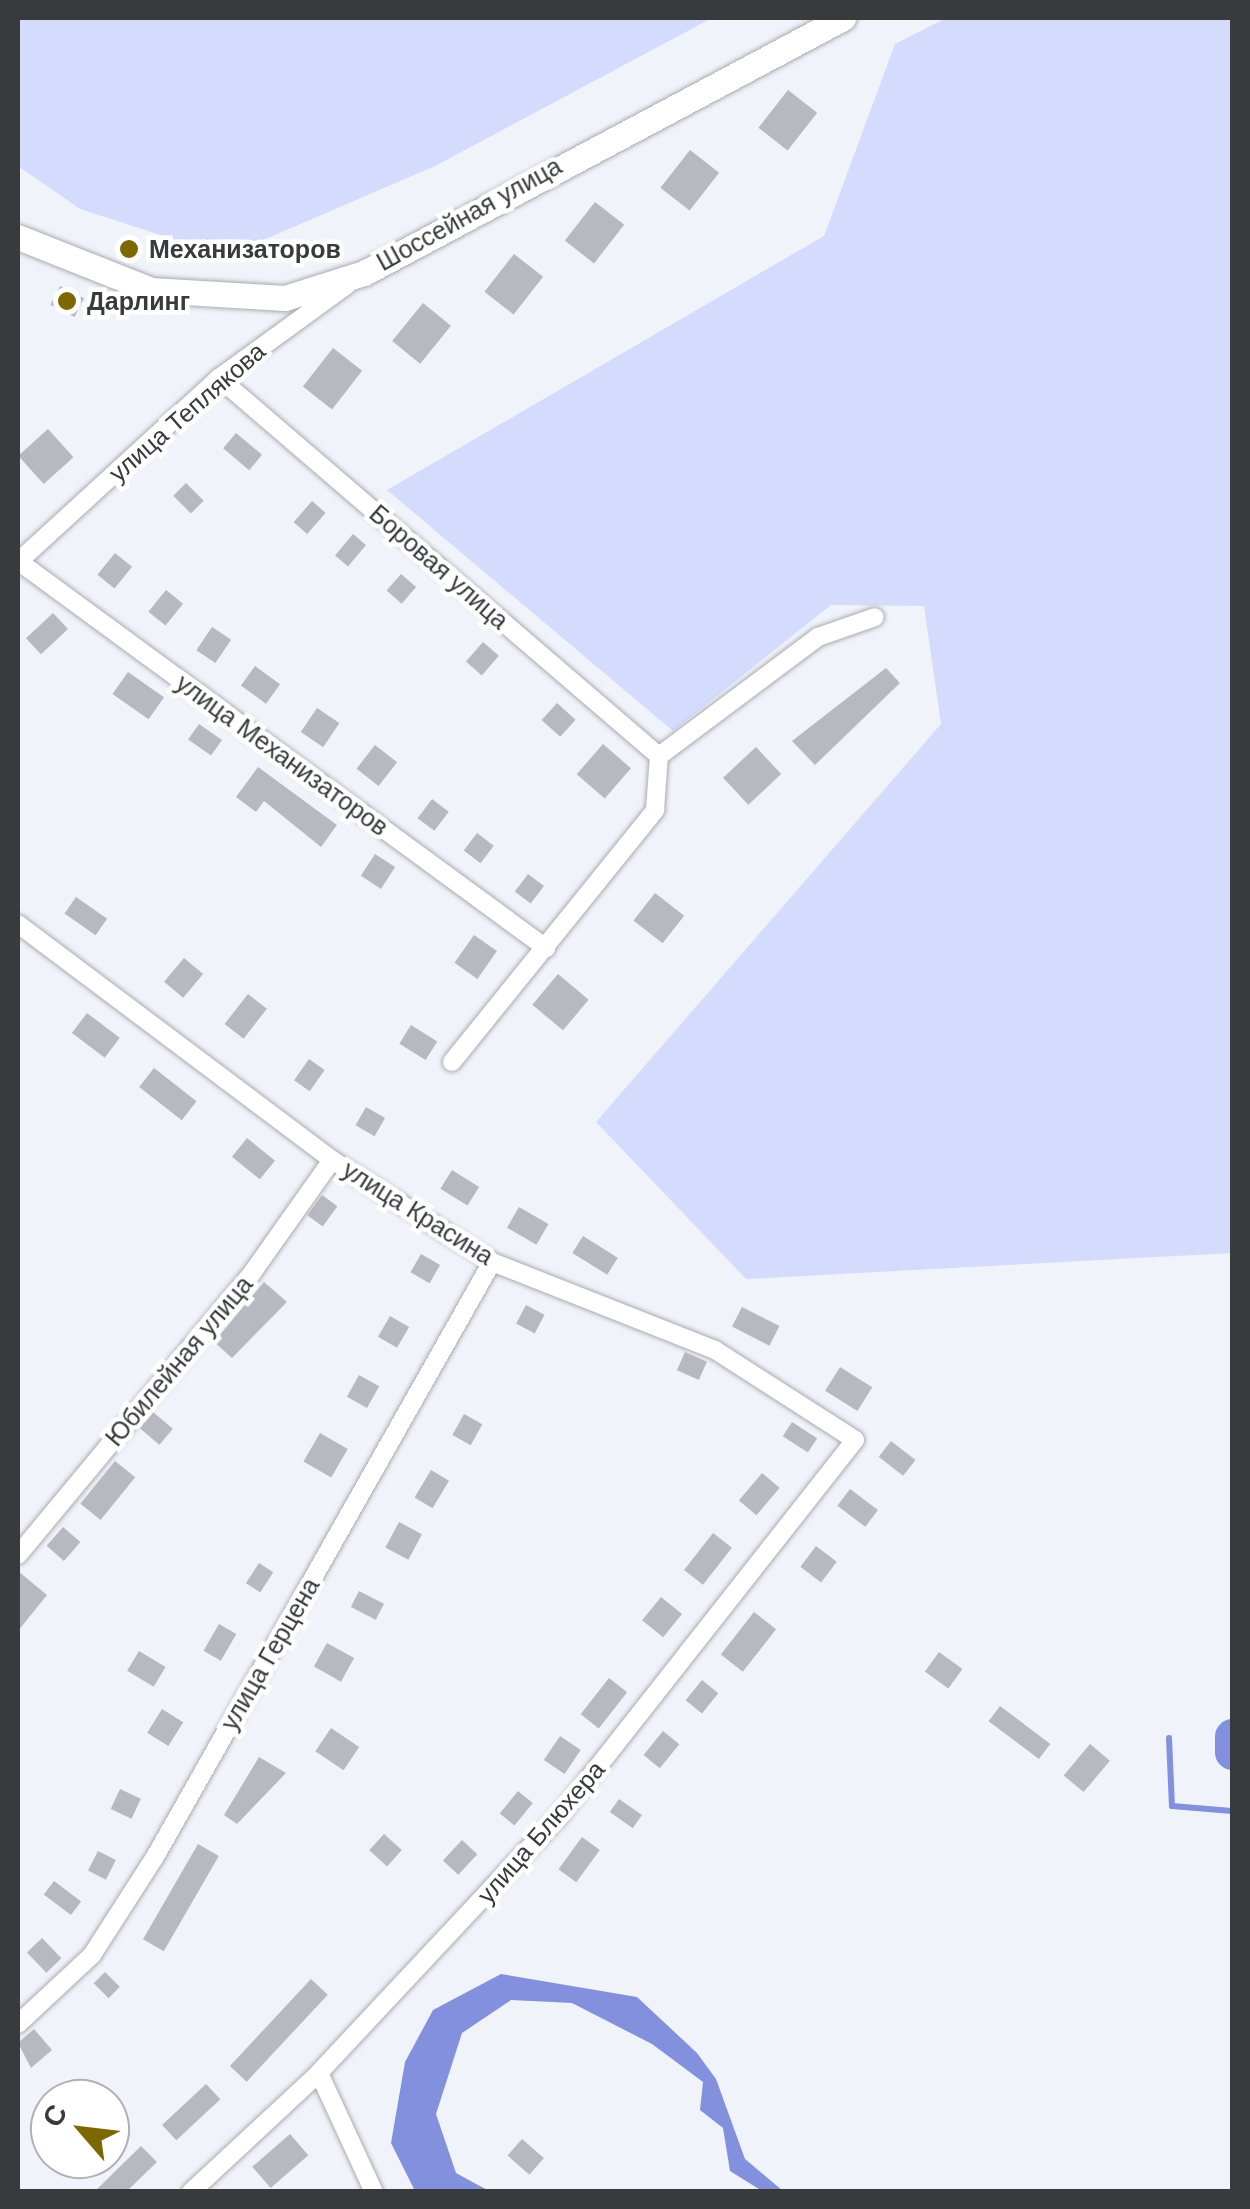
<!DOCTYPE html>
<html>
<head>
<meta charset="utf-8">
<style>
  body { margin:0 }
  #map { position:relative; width:1250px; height:2209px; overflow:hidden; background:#f1f3fa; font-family:Arial,sans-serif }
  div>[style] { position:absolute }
  .green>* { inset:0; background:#d4dbfd }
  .water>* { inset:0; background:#8390dd }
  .stream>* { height:6px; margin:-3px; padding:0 3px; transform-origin:3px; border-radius:3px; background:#8390dd }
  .river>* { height:35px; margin:-17.5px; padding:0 17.5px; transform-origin:17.5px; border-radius:17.5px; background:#8390dd }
  .building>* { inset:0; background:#b8b9c0; transform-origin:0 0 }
  .roads { filter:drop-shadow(0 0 2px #a9abb2) drop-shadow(0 0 2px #a9abb2) }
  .street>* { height:18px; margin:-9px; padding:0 9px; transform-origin:9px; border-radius:9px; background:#fff }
  .secondary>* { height:25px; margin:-12.5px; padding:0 12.5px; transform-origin:12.5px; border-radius:12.5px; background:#fff }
  .dots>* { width:28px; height:28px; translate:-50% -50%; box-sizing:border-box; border:5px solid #fff; border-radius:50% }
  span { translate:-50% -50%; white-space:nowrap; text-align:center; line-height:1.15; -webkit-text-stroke:9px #fff; paint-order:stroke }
  .street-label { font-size:25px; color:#393a3c }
  .poi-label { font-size:25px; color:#393a3c; font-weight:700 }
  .left { translate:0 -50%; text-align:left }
  .frame { position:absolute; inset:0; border:20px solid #393a3c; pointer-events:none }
  .north { position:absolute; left:30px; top:2079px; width:100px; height:100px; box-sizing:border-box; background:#fff; border:2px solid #b0b0b1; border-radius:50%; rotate:298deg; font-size:28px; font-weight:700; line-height:40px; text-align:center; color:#393a3c }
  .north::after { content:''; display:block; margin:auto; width:35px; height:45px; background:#7d6800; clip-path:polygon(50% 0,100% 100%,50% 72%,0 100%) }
</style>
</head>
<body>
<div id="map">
  <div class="green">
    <div style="clip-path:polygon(18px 18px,712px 18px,435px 166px,226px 256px,80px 209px,18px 166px)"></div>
    <div style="clip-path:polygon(946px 18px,1232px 18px,1232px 1253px,746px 1279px,596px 1122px,941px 724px,924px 606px,831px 605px,673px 731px,387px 490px,824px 236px,895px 44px)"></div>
  </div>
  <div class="water">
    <div style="clip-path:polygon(501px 1974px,637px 1997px,697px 2053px,716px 2079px,745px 2159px,783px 2191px,762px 2191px,730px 2171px,723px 2128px,700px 2110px,703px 2082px,652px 2044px,572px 2003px,511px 2000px,462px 2033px,436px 2114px,456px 2173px,489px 2191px,415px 2191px,391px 2143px,405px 2062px,433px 2010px)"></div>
  </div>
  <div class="stream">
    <div style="left:1169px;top:1738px;width:68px;rotate:87.5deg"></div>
    <div style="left:1172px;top:1806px;width:60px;rotate:4.8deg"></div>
  </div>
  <div class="river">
    <div style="left:1232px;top:1736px;width:16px;rotate:90deg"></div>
  </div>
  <div class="building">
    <div style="left:788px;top:90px;width:37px;height:48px;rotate:38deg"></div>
    <div style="left:690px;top:150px;width:37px;height:48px;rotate:38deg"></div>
    <div style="left:595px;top:202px;width:37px;height:49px;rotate:38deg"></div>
    <div style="left:514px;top:254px;width:37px;height:48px;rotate:38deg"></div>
    <div style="left:60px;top:286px;width:27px;height:21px;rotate:27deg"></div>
    <div style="left:423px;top:303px;width:36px;height:49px;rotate:39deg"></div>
    <div style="left:333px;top:348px;width:37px;height:49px;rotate:38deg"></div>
    <div style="left:48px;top:429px;width:38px;height:40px;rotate:48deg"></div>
    <div style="left:236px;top:433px;width:34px;height:20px;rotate:40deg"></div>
    <div style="left:186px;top:483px;width:25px;height:18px;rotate:45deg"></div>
    <div style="left:312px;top:501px;width:18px;height:28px;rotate:41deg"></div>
    <div style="left:353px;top:534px;width:17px;height:28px;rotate:40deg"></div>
    <div style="left:115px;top:553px;width:22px;height:28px;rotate:39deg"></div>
    <div style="left:401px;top:574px;width:20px;height:22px;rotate:41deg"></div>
    <div style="left:166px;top:590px;width:22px;height:28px;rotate:39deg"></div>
    <div style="left:53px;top:613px;width:22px;height:37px;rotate:47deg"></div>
    <div style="left:212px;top:627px;width:23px;height:28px;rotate:34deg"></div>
    <div style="left:483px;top:642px;width:21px;height:26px;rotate:41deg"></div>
    <div style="left:255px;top:666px;width:31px;height:24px;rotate:36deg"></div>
    <div style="clip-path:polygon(886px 668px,900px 683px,815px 765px,792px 741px)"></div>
    <div style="left:128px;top:672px;width:44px;height:27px;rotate:35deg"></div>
    <div style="left:557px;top:703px;width:25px;height:23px;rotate:42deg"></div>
    <div style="left:317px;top:708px;width:27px;height:29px;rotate:34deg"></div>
    <div style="left:199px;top:724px;width:28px;height:19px;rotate:35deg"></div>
    <div style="left:603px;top:744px;width:37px;height:40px;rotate:41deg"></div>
    <div style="left:375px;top:745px;width:28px;height:30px;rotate:38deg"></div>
    <div style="left:756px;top:747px;width:37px;height:45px;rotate:47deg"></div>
    <div style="clip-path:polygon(258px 767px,337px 825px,321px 847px,264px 801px,256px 812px,236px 797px)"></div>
    <div style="left:432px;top:799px;width:21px;height:24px;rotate:37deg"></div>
    <div style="left:477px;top:833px;width:21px;height:22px;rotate:37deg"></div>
    <div style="left:375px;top:854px;width:24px;height:26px;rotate:33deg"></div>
    <div style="left:528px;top:874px;width:20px;height:22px;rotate:37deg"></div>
    <div style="left:655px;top:893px;width:37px;height:35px;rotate:38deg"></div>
    <div style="left:76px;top:897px;width:38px;height:20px;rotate:35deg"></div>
    <div style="left:474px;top:935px;width:28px;height:34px;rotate:35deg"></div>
    <div style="left:184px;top:958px;width:25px;height:31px;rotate:40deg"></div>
    <div style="left:558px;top:974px;width:40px;height:40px;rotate:40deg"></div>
    <div style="left:248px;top:994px;width:24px;height:38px;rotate:38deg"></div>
    <div style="left:87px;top:1013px;width:41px;height:25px;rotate:37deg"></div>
    <div style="left:411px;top:1025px;width:31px;height:22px;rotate:32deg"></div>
    <div style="left:309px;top:1059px;width:19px;height:26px;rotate:35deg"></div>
    <div style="left:154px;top:1068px;width:54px;height:24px;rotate:38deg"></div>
    <div style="left:366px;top:1107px;width:22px;height:21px;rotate:30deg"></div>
    <div style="left:247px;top:1138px;width:36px;height:24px;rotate:39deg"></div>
    <div style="left:452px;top:1170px;width:32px;height:22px;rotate:32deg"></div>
    <div style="left:322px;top:1195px;width:19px;height:25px;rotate:36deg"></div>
    <div style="left:519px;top:1207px;width:34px;height:24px;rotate:30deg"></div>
    <div style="left:583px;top:1236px;width:41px;height:20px;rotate:32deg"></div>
    <div style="left:421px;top:1254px;width:22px;height:21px;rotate:30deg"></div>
    <div style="clip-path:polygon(264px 1282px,287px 1302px,232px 1358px,214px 1342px)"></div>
    <div style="left:526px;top:1305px;width:21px;height:21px;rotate:28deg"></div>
    <div style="left:742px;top:1307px;width:42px;height:22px;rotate:27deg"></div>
    <div style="left:390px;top:1316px;width:22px;height:24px;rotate:30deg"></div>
    <div style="left:685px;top:1352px;width:24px;height:20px;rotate:24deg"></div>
    <div style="left:840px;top:1367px;width:38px;height:28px;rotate:32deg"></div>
    <div style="left:359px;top:1375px;width:23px;height:25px;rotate:29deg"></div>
    <div style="left:153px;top:1412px;width:26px;height:21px;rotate:40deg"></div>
    <div style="left:464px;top:1414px;width:21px;height:24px;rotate:29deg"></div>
    <div style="left:792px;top:1422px;width:30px;height:17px;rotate:33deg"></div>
    <div style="left:320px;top:1433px;width:32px;height:33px;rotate:30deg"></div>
    <div style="left:891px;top:1441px;width:31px;height:20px;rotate:38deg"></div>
    <div style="left:115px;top:1461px;width:26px;height:55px;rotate:39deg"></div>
    <div style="left:431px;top:1470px;width:21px;height:32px;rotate:31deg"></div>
    <div style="left:762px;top:1473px;width:23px;height:36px;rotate:40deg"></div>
    <div style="left:850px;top:1489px;width:35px;height:21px;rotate:37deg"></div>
    <div style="left:399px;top:1522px;width:26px;height:29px;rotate:28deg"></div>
    <div style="left:63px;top:1527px;width:23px;height:25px;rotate:41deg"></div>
    <div style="left:713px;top:1533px;width:24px;height:47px;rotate:38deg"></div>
    <div style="left:816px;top:1546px;width:26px;height:26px;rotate:37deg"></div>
    <div style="left:259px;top:1563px;width:17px;height:24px;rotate:33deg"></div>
    <div style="clip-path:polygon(18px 1571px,47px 1595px,18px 1631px)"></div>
    <div style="left:359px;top:1591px;width:28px;height:18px;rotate:27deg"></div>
    <div style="left:661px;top:1597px;width:27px;height:30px;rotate:39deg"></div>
    <div style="left:754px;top:1612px;width:28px;height:54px;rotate:38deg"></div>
    <div style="left:219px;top:1624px;width:20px;height:31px;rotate:30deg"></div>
    <div style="left:327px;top:1643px;width:31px;height:27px;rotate:29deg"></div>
    <div style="left:139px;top:1651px;width:31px;height:23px;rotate:31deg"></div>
    <div style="left:939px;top:1652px;width:29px;height:24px;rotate:36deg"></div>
    <div style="left:609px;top:1678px;width:23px;height:46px;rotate:38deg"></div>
    <div style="left:702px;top:1680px;width:21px;height:26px;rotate:39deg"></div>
    <div style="left:1000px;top:1706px;width:63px;height:19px;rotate:37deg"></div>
    <div style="left:162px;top:1709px;width:25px;height:28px;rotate:32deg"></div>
    <div style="left:331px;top:1728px;width:34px;height:28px;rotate:34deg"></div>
    <div style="left:663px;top:1731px;width:21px;height:31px;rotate:39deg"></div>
    <div style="left:560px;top:1736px;width:25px;height:29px;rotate:34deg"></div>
    <div style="left:1090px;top:1744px;width:26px;height:41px;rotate:40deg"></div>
    <div style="clip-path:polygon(259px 1757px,286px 1773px,237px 1824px,224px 1815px)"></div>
    <div style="left:120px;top:1789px;width:23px;height:22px;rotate:25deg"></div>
    <div style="left:518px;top:1791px;width:19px;height:29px;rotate:39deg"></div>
    <div style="left:619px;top:1799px;width:28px;height:16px;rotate:35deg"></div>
    <div style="left:384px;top:1834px;width:24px;height:22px;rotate:42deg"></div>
    <div style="left:582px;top:1837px;width:22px;height:40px;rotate:36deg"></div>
    <div style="left:462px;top:1840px;width:21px;height:28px;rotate:43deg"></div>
    <div style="left:198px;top:1844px;width:24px;height:110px;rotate:30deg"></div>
    <div style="left:98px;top:1851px;width:20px;height:22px;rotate:27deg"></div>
    <div style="left:54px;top:1881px;width:34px;height:17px;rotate:37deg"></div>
    <div style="left:42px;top:1938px;width:28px;height:21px;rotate:46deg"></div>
    <div style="left:105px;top:1972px;width:21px;height:16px;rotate:45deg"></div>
    <div style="left:311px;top:1979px;width:23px;height:119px;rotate:43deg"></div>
    <div style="clip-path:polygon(34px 2029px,52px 2050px,31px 2068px,18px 2043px)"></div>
    <div style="left:206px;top:2084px;width:21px;height:60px;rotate:47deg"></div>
    <div style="left:290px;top:2134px;width:28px;height:50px;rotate:49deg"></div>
    <div style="left:522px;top:2139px;width:29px;height:22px;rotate:41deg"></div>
    <div style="clip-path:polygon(141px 2146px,157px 2162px,126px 2192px,94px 2192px)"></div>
  </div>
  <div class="roads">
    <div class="street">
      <div style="left:219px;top:378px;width:580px;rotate:40.67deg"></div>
      <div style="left:18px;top:561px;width:655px;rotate:36.24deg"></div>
      <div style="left:18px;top:562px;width:273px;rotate:-42.5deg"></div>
      <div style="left:219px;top:378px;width:158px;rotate:-36deg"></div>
      <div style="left:18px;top:924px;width:393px;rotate:36.9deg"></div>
      <div style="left:332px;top:1160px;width:190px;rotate:32.5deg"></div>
      <div style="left:492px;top:1262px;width:240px;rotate:21.5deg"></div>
      <div style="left:715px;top:1350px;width:166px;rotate:32.7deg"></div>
      <div style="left:855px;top:1440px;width:474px;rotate:128.2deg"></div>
      <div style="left:562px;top:1813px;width:356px;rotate:133.1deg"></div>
      <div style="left:319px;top:2073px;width:175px;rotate:137.1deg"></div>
      <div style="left:452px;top:1062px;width:324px;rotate:-51.1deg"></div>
      <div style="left:655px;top:810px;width:54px;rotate:-85.8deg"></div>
      <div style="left:659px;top:756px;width:199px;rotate:-36.8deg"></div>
      <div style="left:818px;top:637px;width:60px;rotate:-19.3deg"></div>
      <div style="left:18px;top:1555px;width:366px;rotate:-50.3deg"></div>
      <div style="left:252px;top:1273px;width:138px;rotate:-54.7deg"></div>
      <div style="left:18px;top:2024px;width:101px;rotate:-43deg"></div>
      <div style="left:92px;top:1955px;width:117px;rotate:-57.3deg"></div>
      <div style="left:155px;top:1857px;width:684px;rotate:-60.47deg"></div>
      <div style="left:319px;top:2073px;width:131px;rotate:65.2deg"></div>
    </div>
    <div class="secondary">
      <div style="left:18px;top:237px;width:143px;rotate:21.7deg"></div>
      <div style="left:151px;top:290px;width:134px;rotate:3.4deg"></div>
      <div style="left:285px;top:298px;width:83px;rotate:-17.6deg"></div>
      <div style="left:364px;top:273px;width:543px;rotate:-28.03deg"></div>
    </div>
  </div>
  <div class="dots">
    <div style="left:129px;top:249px;background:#7d6800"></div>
    <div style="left:67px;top:301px;background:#7d6800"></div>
  </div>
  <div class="street-label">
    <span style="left:469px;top:214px;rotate:-29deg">Шоссейная улица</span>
    <span style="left:187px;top:412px;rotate:-41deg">улица Теплякова</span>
    <span style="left:439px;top:567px;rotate:41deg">Боровая улица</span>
    <span style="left:282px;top:755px;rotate:36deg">улица Механизаторов</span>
    <span style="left:418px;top:1213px;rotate:32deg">улица Красина</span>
    <span style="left:179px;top:1361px;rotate:-50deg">Юбилейная улица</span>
    <span style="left:270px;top:1654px;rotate:-60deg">улица Герцена</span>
    <span style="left:541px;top:1832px;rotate:-49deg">улица Блюхера</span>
  </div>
  <div class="poi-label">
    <span class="left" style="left:149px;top:249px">Механизаторов</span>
    <span class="left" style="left:87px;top:301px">Дарлинг</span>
  </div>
  <div class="frame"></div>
  <div class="north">С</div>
</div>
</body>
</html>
